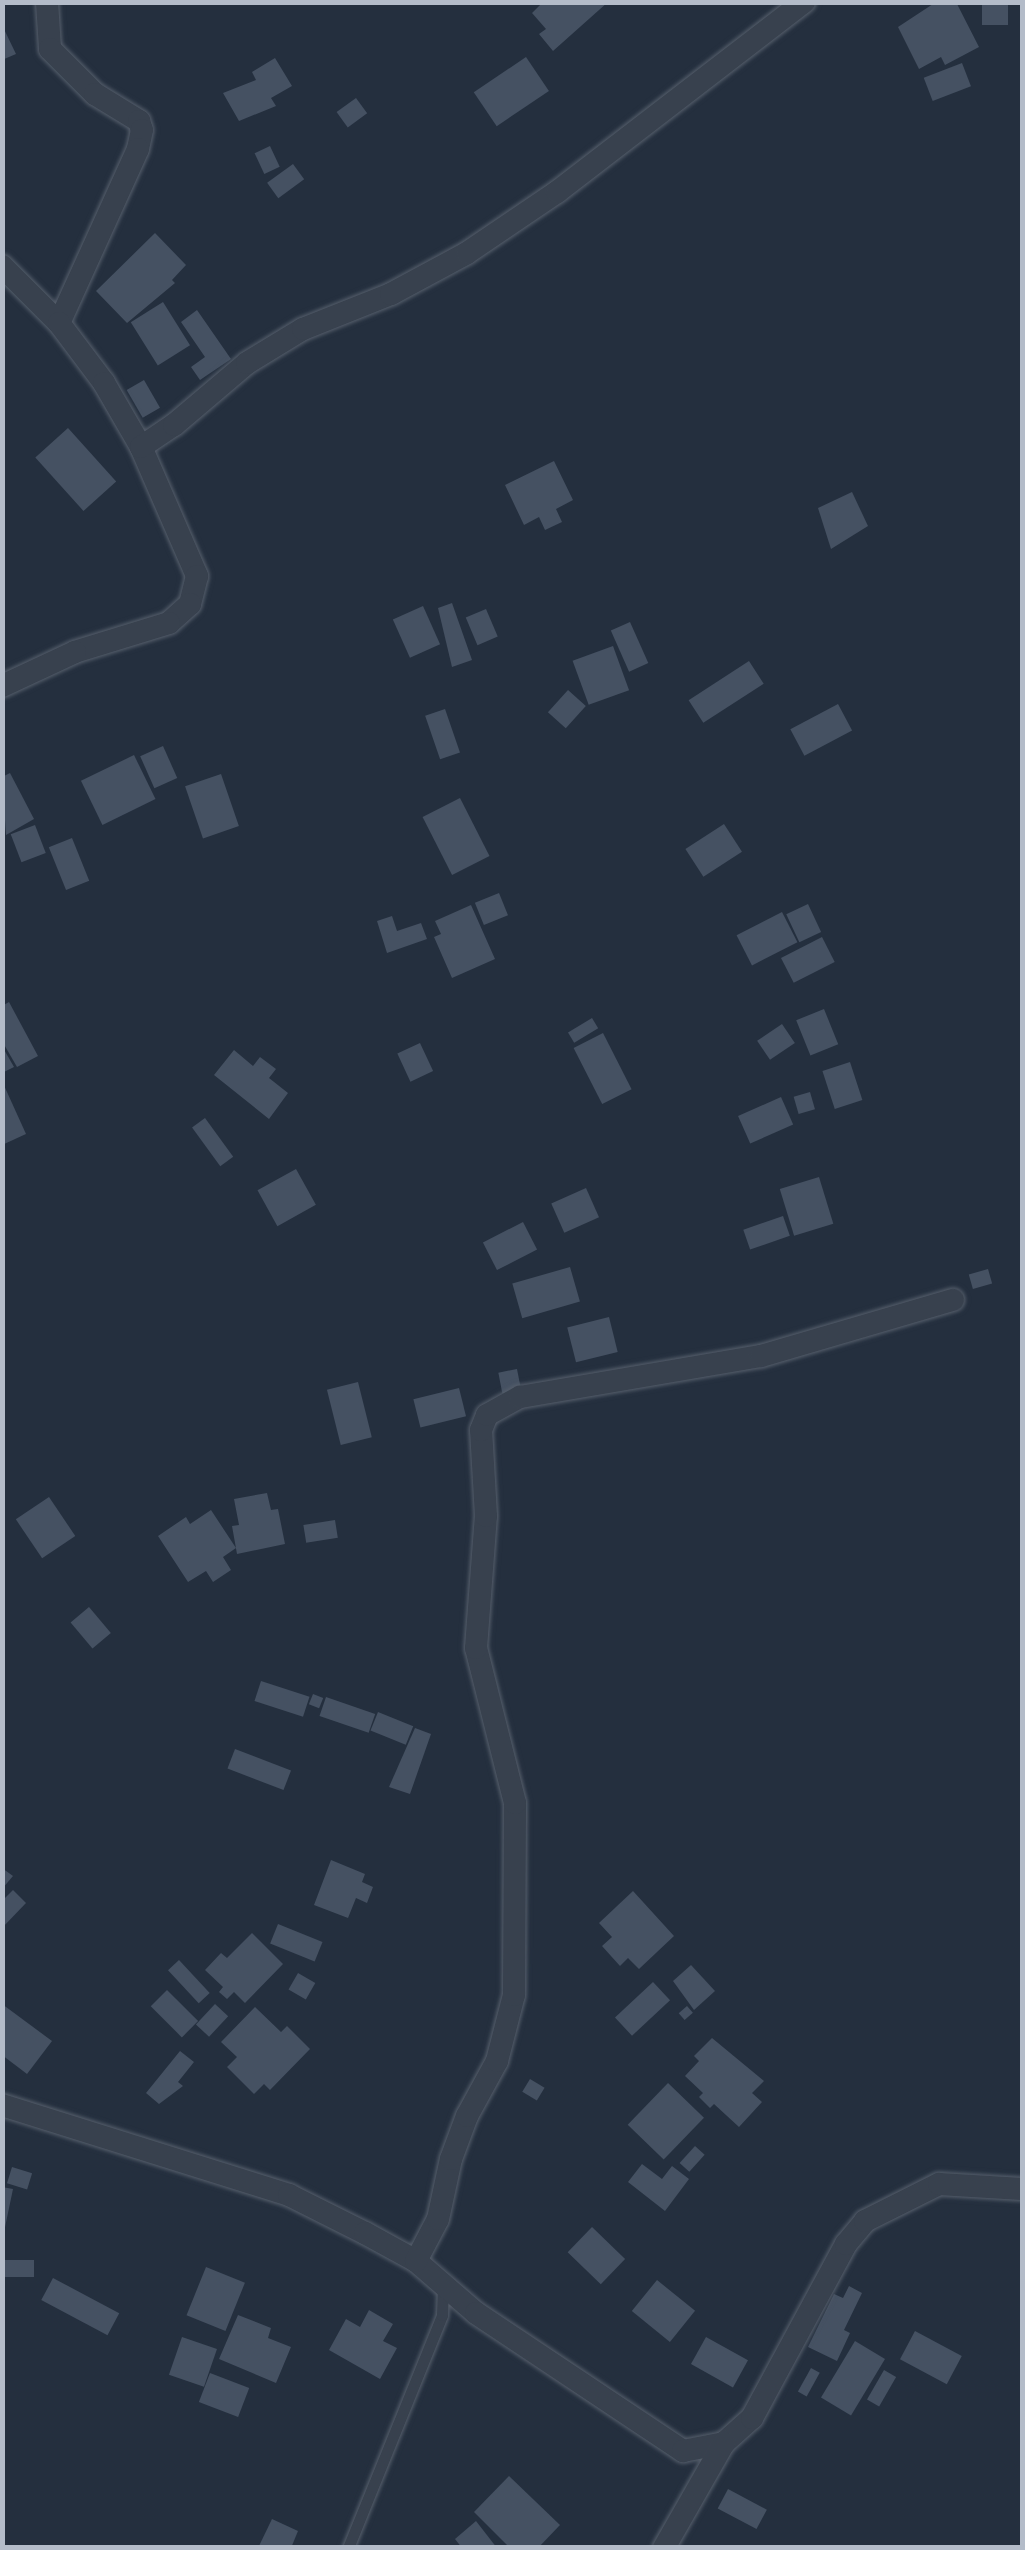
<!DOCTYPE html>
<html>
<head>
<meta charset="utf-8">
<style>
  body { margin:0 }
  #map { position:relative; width:1025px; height:2550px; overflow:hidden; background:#242f3e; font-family:Figtree,sans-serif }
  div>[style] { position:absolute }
  .building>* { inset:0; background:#455162; transform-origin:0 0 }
  .roads { filter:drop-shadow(0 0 2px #565f6c) drop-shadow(0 0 2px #565f6c) }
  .service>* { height:11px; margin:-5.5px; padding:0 5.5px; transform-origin:5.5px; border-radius:5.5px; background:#38414e }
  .minor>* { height:22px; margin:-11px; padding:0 11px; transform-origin:11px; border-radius:11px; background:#38414e }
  span { translate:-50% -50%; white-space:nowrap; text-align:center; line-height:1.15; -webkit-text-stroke:10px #1d2633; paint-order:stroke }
  .frame { position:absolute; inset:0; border:5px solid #b4bcc9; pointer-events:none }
</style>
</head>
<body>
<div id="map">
  <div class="building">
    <div style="clip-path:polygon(543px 2px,608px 2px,553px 51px,539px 34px,546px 29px,532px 13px)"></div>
    <div style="clip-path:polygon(936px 2px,956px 2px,979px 47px,945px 65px,941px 57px,919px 69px,898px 27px)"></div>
    <div style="left:982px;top:2px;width:26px;height:23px"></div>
    <div style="clip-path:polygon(2px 25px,16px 54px,2px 60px)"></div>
    <div style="left:526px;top:57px;width:41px;height:63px;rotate:56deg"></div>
    <div style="clip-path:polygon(275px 58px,292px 86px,271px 98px,276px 106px,239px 121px,223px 93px,256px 80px,252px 72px)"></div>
    <div style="left:962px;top:63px;width:25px;height:41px;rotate:69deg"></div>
    <div style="left:356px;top:98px;width:19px;height:24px;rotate:54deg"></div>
    <div style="left:270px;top:146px;width:23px;height:17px;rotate:65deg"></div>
    <div style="left:293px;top:164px;width:19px;height:32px;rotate:54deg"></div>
    <div style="clip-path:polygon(155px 233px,186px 265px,172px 280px,175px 283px,127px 323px,96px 291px)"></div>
    <div style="left:163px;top:302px;width:51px;height:38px;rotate:58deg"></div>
    <div style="clip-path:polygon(197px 310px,231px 359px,200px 380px,191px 367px,205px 357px,181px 322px)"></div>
    <div style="left:144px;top:380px;width:32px;height:20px;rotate:60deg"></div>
    <div style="left:68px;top:428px;width:72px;height:44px;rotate:48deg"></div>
    <div style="clip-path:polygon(554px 461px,573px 500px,556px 509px,562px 522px,545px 530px,539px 517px,524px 525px,505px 485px)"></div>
    <div style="clip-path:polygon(852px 492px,868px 526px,831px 549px,818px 508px)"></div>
    <div style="clip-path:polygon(452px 603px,472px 660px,452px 667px,438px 608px)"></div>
    <div style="left:423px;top:606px;width:42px;height:33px;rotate:66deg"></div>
    <div style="left:486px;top:609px;width:30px;height:22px;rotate:67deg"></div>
    <div style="left:630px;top:622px;width:45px;height:21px;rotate:66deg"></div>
    <div style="left:613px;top:646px;width:47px;height:43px;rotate:70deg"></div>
    <div style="left:749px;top:661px;width:27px;height:72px;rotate:57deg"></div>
    <div style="left:568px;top:690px;width:24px;height:30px;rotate:42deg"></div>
    <div style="left:838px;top:704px;width:30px;height:54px;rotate:62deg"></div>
    <div style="left:445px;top:709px;width:46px;height:21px;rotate:71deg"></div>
    <div style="left:163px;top:746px;width:35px;height:25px;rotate:66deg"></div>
    <div style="left:134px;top:755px;width:49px;height:59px;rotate:64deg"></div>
    <div style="clip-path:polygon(10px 773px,34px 819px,6px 835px,2px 777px)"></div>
    <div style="left:221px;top:774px;width:55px;height:38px;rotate:71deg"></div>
    <div style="left:460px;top:798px;width:65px;height:42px;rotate:63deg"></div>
    <div style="left:724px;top:824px;width:33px;height:46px;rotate:57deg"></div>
    <div style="left:35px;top:825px;width:30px;height:26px;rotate:69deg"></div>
    <div style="left:72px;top:838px;width:46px;height:25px;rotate:68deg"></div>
    <div style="left:499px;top:893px;width:24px;height:26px;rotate:68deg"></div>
    <div style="left:808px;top:904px;width:31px;height:24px;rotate:65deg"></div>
    <div style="clip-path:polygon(471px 905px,495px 959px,452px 978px,434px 937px,441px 934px,435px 921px)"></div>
    <div style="left:782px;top:912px;width:34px;height:51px;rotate:63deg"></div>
    <div style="clip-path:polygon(392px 916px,397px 931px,421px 923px,427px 939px,387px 953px,377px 921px)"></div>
    <div style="left:822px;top:937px;width:28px;height:46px;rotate:63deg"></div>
    <div style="clip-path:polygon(9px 1002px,38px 1056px,17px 1067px,2px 1041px,2px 1006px)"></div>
    <div style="left:824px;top:1009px;width:38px;height:30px;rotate:68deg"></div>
    <div style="left:592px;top:1018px;width:12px;height:28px;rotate:59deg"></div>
    <div style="left:782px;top:1024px;width:23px;height:30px;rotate:56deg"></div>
    <div style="left:603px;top:1033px;width:63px;height:33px;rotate:63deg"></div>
    <div style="left:420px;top:1043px;width:31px;height:25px;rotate:65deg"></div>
    <div style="clip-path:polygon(2px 1046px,14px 1067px,2px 1073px)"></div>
    <div style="clip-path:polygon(234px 1050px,253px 1066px,260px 1057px,276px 1069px,269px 1078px,288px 1093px,269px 1119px,214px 1075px)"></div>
    <div style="left:850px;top:1062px;width:40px;height:29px;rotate:72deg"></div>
    <div style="clip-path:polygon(2px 1081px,26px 1134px,2px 1145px)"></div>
    <div style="left:810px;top:1092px;width:18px;height:17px;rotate:74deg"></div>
    <div style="left:781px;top:1097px;width:30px;height:47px;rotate:66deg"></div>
    <div style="left:205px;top:1118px;width:48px;height:16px;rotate:54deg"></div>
    <div style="left:296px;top:1169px;width:41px;height:44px;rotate:61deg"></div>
    <div style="left:819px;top:1177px;width:49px;height:41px;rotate:73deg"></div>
    <div style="left:586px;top:1188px;width:32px;height:38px;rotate:66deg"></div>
    <div style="left:783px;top:1216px;width:21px;height:42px;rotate:71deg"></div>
    <div style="left:523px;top:1222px;width:31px;height:45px;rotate:63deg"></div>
    <div style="left:570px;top:1267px;width:36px;height:60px;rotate:74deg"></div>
    <div style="left:988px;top:1269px;width:15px;height:20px;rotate:74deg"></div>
    <div style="left:609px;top:1317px;width:36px;height:43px;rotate:76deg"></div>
    <div style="left:517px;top:1369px;width:21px;height:19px;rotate:79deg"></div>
    <div style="left:358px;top:1382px;width:57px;height:32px;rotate:76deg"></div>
    <div style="left:459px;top:1388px;width:29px;height:47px;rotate:76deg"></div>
    <div style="clip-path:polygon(267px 1493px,271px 1510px,278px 1509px,285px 1544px,237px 1554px,232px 1526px,239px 1525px,234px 1499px)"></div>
    <div style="left:49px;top:1497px;width:47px;height:40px;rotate:56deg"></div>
    <div style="clip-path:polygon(211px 1510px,236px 1548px,223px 1557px,231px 1570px,213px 1582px,206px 1571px,188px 1582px,158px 1536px,186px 1517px,190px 1524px)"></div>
    <div style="left:335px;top:1520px;width:18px;height:32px;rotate:81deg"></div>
    <div style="left:89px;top:1607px;width:34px;height:24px;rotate:50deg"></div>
    <div style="left:261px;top:1681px;width:51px;height:21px;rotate:18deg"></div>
    <div style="left:313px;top:1694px;width:11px;height:11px;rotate:22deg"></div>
    <div style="left:326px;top:1697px;width:52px;height:20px;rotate:19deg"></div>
    <div style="left:378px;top:1712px;width:38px;height:20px;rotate:22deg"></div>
    <div style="clip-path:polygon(415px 1728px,431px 1734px,410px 1794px,389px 1787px)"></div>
    <div style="left:235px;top:1749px;width:60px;height:21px;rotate:21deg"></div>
    <div style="clip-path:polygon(331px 1860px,365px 1874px,362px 1882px,373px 1887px,367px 1903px,356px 1898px,348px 1918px,314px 1905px)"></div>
    <div style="clip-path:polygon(2px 1868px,13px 1876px,2px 1889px)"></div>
    <div style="clip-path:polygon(13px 1890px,26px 1903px,2px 1928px,2px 1901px)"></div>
    <div style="clip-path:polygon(633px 1891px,674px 1936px,639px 1969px,628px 1958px,620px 1966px,602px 1946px,612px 1937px,599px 1923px)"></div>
    <div style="left:278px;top:1924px;width:48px;height:21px;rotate:22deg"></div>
    <div style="clip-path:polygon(252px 1933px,283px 1964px,245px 2003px,234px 1992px,227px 1999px,219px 1992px,223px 1987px,205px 1970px,221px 1953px,227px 1958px)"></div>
    <div style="left:179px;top:1960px;width:45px;height:15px;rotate:47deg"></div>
    <div style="clip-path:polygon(691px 1965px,715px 1991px,694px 2010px,673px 1981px)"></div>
    <div style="left:298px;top:1973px;width:20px;height:19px;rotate:30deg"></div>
    <div style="left:653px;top:1982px;width:25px;height:52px;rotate:47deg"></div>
    <div style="left:167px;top:1990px;width:44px;height:23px;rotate:45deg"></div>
    <div style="clip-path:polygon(2px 2004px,52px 2041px,27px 2074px,2px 2055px)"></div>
    <div style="left:215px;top:2004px;width:18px;height:28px;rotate:43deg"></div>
    <div style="left:687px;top:2006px;width:9px;height:11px;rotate:49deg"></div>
    <div style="clip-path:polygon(255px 2007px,281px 2032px,287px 2026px,310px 2049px,270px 2090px,264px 2084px,254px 2094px,227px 2067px,237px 2057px,221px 2042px)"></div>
    <div style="clip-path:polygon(712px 2038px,764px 2081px,752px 2093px,762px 2102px,739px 2127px,714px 2104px,710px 2108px,699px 2097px,703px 2093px,685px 2076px,699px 2061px,694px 2056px)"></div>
    <div style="clip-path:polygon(180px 2051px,194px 2062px,178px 2082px,183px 2086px,159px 2104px,146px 2093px)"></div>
    <div style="left:530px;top:2079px;width:17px;height:15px;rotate:31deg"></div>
    <div style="left:668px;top:2083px;width:50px;height:58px;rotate:44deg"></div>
    <div style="left:695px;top:2146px;width:13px;height:23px;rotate:42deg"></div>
    <div style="clip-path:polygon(642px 2164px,662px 2179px,672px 2166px,689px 2179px,665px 2211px,628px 2182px)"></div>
    <div style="left:12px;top:2167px;width:21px;height:17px;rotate:17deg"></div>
    <div style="clip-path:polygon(2px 2187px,13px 2189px,4px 2232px,2px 2232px)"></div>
    <div style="left:592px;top:2227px;width:46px;height:35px;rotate:44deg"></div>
    <div style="left:34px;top:2260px;width:17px;height:32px;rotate:90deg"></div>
    <div style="left:206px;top:2267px;width:42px;height:52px;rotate:22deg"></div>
    <div style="left:53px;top:2278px;width:75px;height:25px;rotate:28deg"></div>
    <div style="left:657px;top:2280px;width:49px;height:40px;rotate:39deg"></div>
    <div style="clip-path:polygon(849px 2286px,862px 2293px,844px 2330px,850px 2333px,837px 2361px,808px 2347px,834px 2294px,843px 2298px)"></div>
    <div style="clip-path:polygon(369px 2310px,393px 2324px,383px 2341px,397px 2348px,380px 2379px,329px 2350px,346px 2319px,360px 2327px)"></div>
    <div style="clip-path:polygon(238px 2315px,271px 2328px,268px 2338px,291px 2347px,276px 2383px,219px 2359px)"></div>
    <div style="left:915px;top:2331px;width:53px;height:32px;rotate:28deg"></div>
    <div style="left:182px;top:2337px;width:37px;height:40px;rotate:19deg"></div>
    <div style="left:706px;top:2337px;width:48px;height:31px;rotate:29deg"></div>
    <div style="left:855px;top:2341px;width:35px;height:66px;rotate:31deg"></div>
    <div style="left:811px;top:2368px;width:10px;height:27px;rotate:29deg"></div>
    <div style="left:884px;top:2370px;width:14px;height:34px;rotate:30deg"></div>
    <div style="left:210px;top:2373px;width:42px;height:31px;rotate:21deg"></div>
    <div style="clip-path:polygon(509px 2476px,560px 2525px,538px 2548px,510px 2548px,474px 2512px)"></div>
    <div style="left:728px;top:2489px;width:44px;height:22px;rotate:28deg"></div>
    <div style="clip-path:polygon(272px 2519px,298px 2531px,291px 2548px,259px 2546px)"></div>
    <div style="clip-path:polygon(476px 2521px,497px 2548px,462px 2548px,455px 2539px)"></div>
  </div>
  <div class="roads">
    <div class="service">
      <div style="left:348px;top:2548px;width:251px;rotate:-68deg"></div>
      <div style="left:442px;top:2315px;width:27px;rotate:-88deg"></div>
    </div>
    <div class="minor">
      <div style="left:47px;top:2px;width:47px;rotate:86.3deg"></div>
      <div style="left:50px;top:49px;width:64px;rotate:45deg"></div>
      <div style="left:95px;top:94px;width:52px;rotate:31.5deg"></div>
      <div style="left:139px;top:121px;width:9px;rotate:72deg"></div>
      <div style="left:142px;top:130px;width:19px;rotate:102deg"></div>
      <div style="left:138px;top:149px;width:191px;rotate:114.4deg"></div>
      <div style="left:2px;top:266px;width:81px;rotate:45deg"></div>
      <div style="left:59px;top:323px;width:75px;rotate:53.1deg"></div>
      <div style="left:104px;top:383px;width:74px;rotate:60deg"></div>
      <div style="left:141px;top:447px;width:141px;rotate:66.5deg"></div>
      <div style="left:197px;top:576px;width:29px;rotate:104deg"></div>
      <div style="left:190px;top:604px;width:28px;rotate:138deg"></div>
      <div style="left:169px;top:623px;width:98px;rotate:162.9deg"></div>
      <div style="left:75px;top:652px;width:81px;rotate:155deg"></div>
      <div style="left:141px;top:447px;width:40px;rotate:-34deg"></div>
      <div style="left:174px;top:425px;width:96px;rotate:-40.3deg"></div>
      <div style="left:247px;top:363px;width:66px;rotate:-31.3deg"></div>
      <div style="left:303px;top:329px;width:95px;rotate:-21.7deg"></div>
      <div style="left:391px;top:294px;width:86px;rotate:-28.3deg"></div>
      <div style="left:467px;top:253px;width:109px;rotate:-34.1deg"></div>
      <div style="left:557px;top:192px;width:312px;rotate:-37.6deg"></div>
      <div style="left:2px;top:2105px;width:301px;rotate:17.4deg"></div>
      <div style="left:289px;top:2195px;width:85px;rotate:26.6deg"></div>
      <div style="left:365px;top:2233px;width:58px;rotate:28.8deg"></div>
      <div style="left:416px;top:2261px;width:79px;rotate:40.9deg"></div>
      <div style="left:476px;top:2313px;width:249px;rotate:33.7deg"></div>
      <div style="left:683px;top:2451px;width:42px;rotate:-11deg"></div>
      <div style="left:724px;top:2443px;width:38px;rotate:-42deg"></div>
      <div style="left:752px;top:2418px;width:198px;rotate:-61.6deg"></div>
      <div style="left:846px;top:2244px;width:30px;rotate:-50deg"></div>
      <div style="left:865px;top:2221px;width:83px;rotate:-26.6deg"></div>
      <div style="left:939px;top:2184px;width:83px;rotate:3.4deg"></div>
      <div style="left:416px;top:2261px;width:47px;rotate:-62.4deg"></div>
      <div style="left:438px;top:2219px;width:61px;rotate:-77.8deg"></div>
      <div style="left:451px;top:2159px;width:46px;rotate:-69.6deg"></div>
      <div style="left:467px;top:2116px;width:63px;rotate:-61.4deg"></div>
      <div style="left:497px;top:2061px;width:68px;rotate:-75.6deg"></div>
      <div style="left:514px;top:1995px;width:192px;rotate:-89.7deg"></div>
      <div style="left:515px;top:1803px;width:160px;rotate:-104.1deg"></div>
      <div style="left:476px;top:1648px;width:132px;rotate:-85.7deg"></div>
      <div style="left:486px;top:1516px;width:86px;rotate:-93.3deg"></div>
      <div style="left:481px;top:1430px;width:16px;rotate:-68deg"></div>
      <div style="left:487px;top:1415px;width:38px;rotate:-29deg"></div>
      <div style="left:520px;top:1397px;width:244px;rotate:-9.7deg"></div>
      <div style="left:761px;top:1356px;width:200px;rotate:-16.3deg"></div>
      <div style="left:664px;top:2548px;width:121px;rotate:-60.3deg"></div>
    </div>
  </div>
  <div class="frame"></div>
</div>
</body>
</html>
